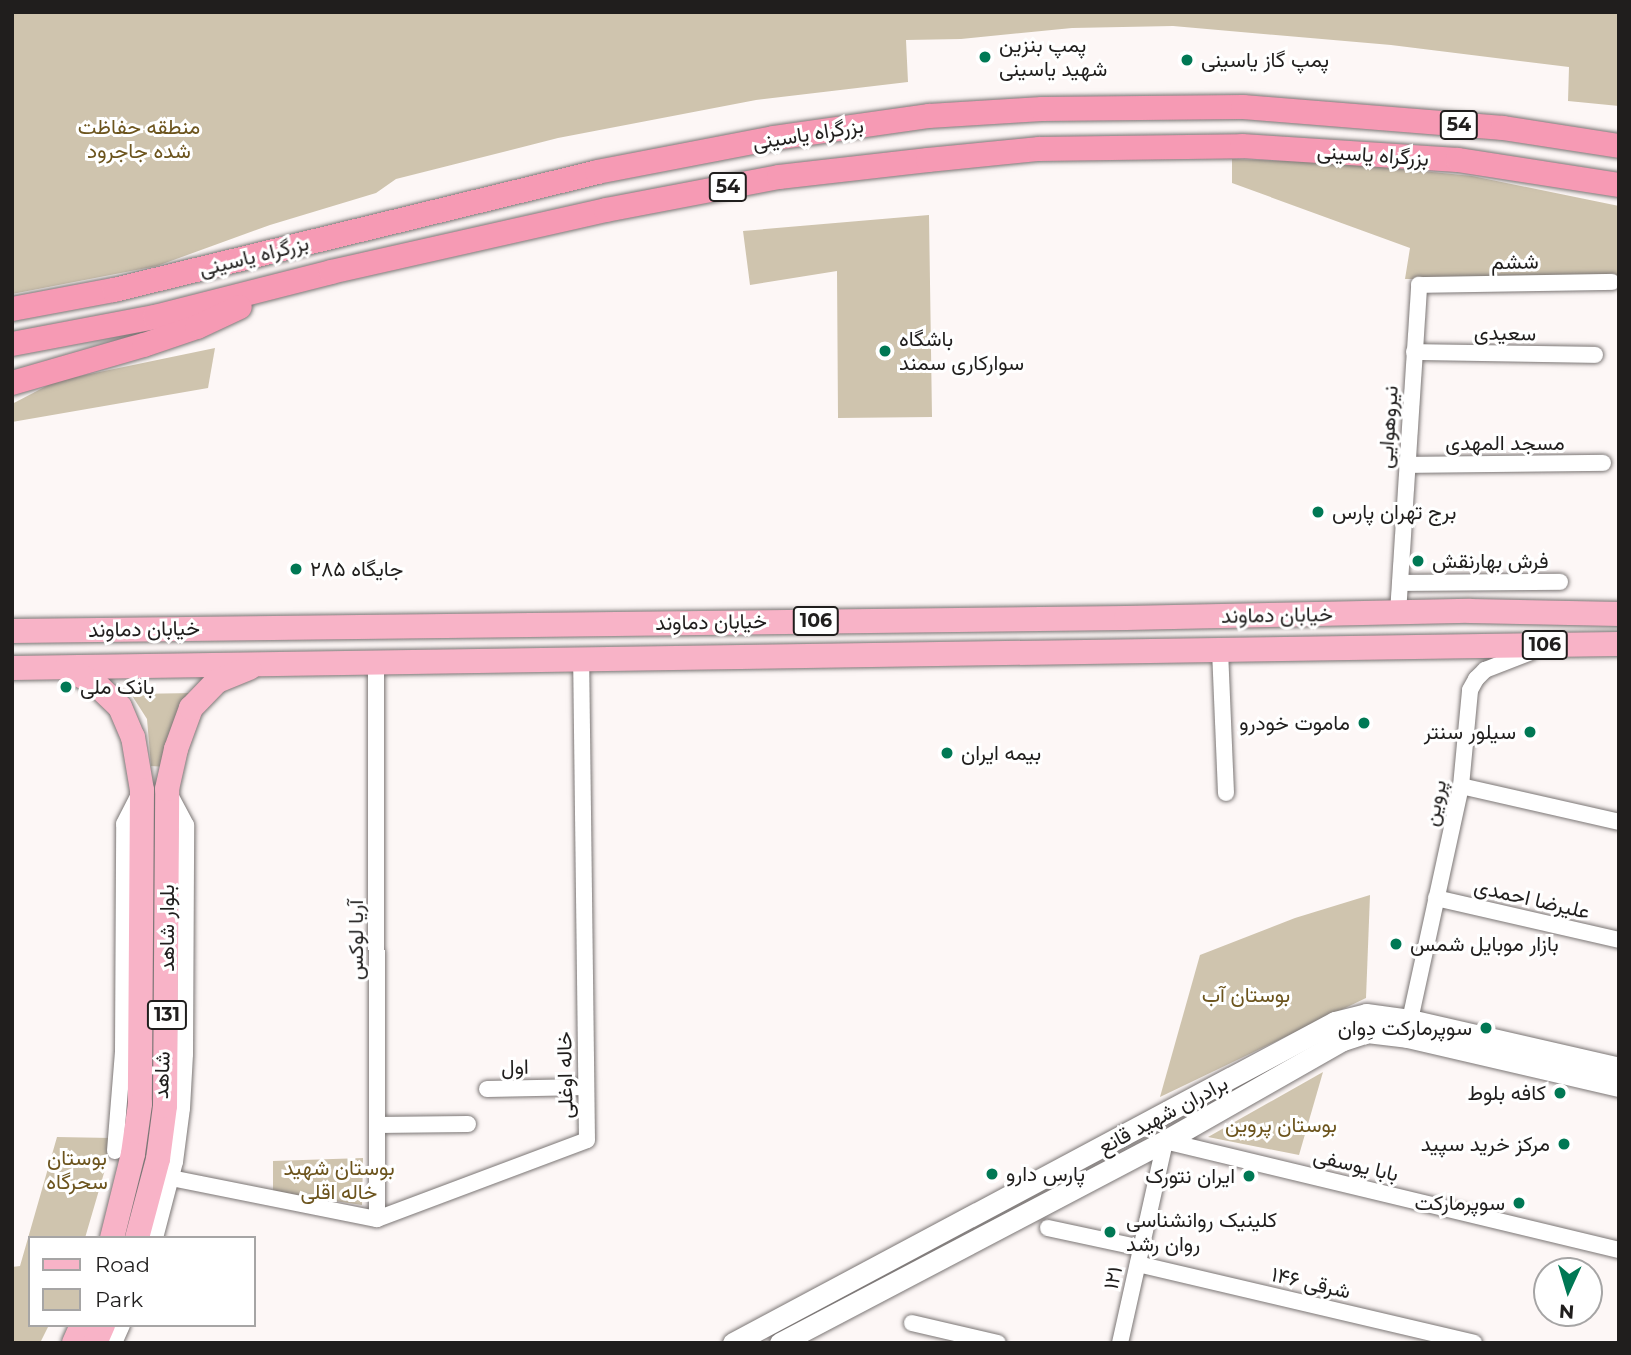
<!DOCTYPE html>
<html>
<head>
<meta charset="utf-8">
<style>
  body { margin:0 }
  #map { position:relative; width:1631px; height:1355px; overflow:hidden; background:#fdf7f6; font-family:Montserrat,Vazirmatn,sans-serif }
  div>[style] { position:absolute }
  .green>* { inset:0; background:#cfc4ae }
  .roads { filter:drop-shadow(0 0 2px #7b7675) drop-shadow(0 0 2px #7b7675) }
  .minor>* { height:16px; margin:-8px; padding:0 8px; transform-origin:8px; border-radius:8px; background:#fff }
  .secondary>* { height:21px; margin:-10.5px; padding:0 10.5px; transform-origin:10.5px; border-radius:10.5px; background:#fff }
  .primary>* { height:24px; margin:-12px; padding:0 12px; transform-origin:12px; border-radius:12px; background:#f8b3c7 }
  .trunk>* { height:24px; margin:-12px; padding:0 12px; transform-origin:12px; border-radius:12px; background:#f69ab4 }
  .dots>* { width:19px; height:19px; translate:-50% -50%; box-sizing:border-box; border:4px solid #fff; border-radius:50% }
  span { translate:-50% -50%; white-space:nowrap; text-align:center; line-height:1.15; -webkit-text-stroke:6px #fff; paint-order:stroke }
  .shield-label span { padding:2px 5px; background:#fff; border:2px solid; border-radius:5px; -webkit-text-stroke-width:0 }
  .shield-label { font-size:19px; color:#201e1d; font-weight:700 }
  .poi-label { font-size:21px; color:#201e1d }
  .left { translate:0 -50%; text-align:left }
  .right { translate:-100% -50%; text-align:right }
  .park-label { font-size:21px; color:#6c541d }
  .street-label { font-size:21px; color:#201e1d }
  .frame { position:absolute; inset:0; border:14px solid #201e1d; pointer-events:none }
  .legend { position:absolute; left:28px; top:1236px; width:228px; height:91px; box-sizing:border-box; background:#fff; border:2px solid #a6a5a5; margin:0; padding:9px 12px; list-style:none; font-size:21px; color:#201e1d }
  .legend li { display:flex; align-items:center; gap:14px; height:35px }
  .legend b { width:35px; border:2px solid #a6a5a5 }
  .north { position:absolute; left:1533px; top:1257px; width:70px; height:70px; box-sizing:border-box; background:#fff; border:2px solid #a6a5a5; border-radius:50%; rotate:184deg; font-size:19px; font-weight:700; line-height:28px; text-align:center; color:#201e1d }
  .north::after { content:''; display:block; margin:auto; width:24px; height:32px; background:#007854; clip-path:polygon(50% 0,100% 100%,50% 72%,0 100%) }
</style>
</head>
<body>
<div id="map">
  <div class="green">
    <div style="clip-path:polygon(12px 12px,1619px 12px,1619px 106px,1568px 101px,1569px 67px,1391px 45px,1173px 26px,1072px 28px,961px 39px,906px 40px,908px 82px,756px 100px,558px 138px,396px 179px,376px 193px,270px 225px,157px 266px,12px 294px)"></div>
    <div style="clip-path:polygon(1232px 159px,1342px 163px,1472px 176px,1619px 206px,1619px 279px,1405px 279px,1410px 248px,1232px 183px)"></div>
    <div style="clip-path:polygon(929px 215px,932px 417px,838px 418px,837px 271px,750px 285px,743px 231px)"></div>
    <div style="clip-path:polygon(215px 348px,208px 388px,12px 422px,12px 404px,56px 381px)"></div>
    <div style="clip-path:polygon(195px 693px,166px 767px,151px 766px,147px 719px,131px 694px)"></div>
    <div style="clip-path:polygon(1370px 895px,1366px 998px,1160px 1097px,1200px 955px,1295px 918px)"></div>
    <div style="clip-path:polygon(1323px 1072px,1299px 1155px,1208px 1137px)"></div>
    <div style="clip-path:polygon(57px 1137px,112px 1138px,111px 1149px,85px 1238px,30px 1238px,30px 1325px,49px 1325px,40px 1343px,12px 1343px,12px 1267px,20px 1266px)"></div>
    <div style="clip-path:polygon(363px 1158px,362px 1205px,273px 1192px,273px 1161px)"></div>
  </div>
  <div class="roads">
    <div class="minor">
      <div style="left:1414px;top:352px;width:181px;rotate:0.9deg"></div>
      <div style="left:1407px;top:465px;width:196px;rotate:-0.6deg"></div>
      <div style="left:1400px;top:583px;width:160px;rotate:-0.4deg"></div>
      <div style="left:1398px;top:613px;width:329px;rotate:-86.3deg"></div>
      <div style="left:1419px;top:285px;width:193px;rotate:-0.9deg"></div>
      <div style="left:1220px;top:650px;width:143px;rotate:87.6deg"></div>
      <div style="left:376px;top:661px;width:558px;rotate:89.9deg"></div>
      <div style="left:1461px;top:786px;width:162px;rotate:12.8deg"></div>
      <div style="left:1436px;top:898px;width:188px;rotate:12.9deg"></div>
      <div style="left:1410px;top:1020px;width:239px;rotate:-77.7deg"></div>
      <div style="left:1461px;top:786px;width:96px;rotate:-84.6deg"></div>
      <div style="left:1470px;top:690px;width:13px;rotate:-61deg"></div>
      <div style="left:1476px;top:679px;width:13px;rotate:-45deg"></div>
      <div style="left:1485px;top:670px;width:49px;rotate:-21.4deg"></div>
      <div style="left:487px;top:1089px;width:99px;rotate:-1.2deg"></div>
      <div style="left:377px;top:1125px;width:91px;rotate:-0.6deg"></div>
      <div style="left:1165px;top:1141px;width:467px;rotate:13.5deg"></div>
      <div style="left:115px;top:1151px;width:99px;rotate:-85.4deg"></div>
      <div style="left:123px;top:1052px;width:228px;rotate:-89.7deg"></div>
      <div style="left:124px;top:824px;width:33px;rotate:-63deg"></div>
      <div style="left:171px;top:1178px;width:210px;rotate:11.3deg"></div>
      <div style="left:377px;top:1219px;width:224px;rotate:-20.6deg"></div>
      <div style="left:587px;top:1140px;width:481px;rotate:-90.7deg"></div>
      <div style="left:1048px;top:1228px;width:95px;rotate:12.1deg"></div>
      <div style="left:155px;top:1238px;width:79px;rotate:-75.3deg"></div>
      <div style="left:175px;top:1162px;width:54px;rotate:-82.6deg"></div>
      <div style="left:182px;top:1108px;width:54px;rotate:-86.8deg"></div>
      <div style="left:185px;top:1054px;width:229px;rotate:-89.7deg"></div>
      <div style="left:186px;top:825px;width:36px;rotate:-118deg"></div>
      <div style="left:1138px;top:1264px;width:345px;rotate:13.2deg"></div>
      <div style="left:912px;top:1323px;width:88px;rotate:13.1deg"></div>
      <div style="left:114px;top:1343px;width:20px;rotate:-66deg"></div>
      <div style="left:1120px;top:1343px;width:207px;rotate:-77.4deg"></div>
    </div>
    <div class="secondary">
      <div style="left:733px;top:1343px;width:682px;rotate:-28.07deg"></div>
      <div style="left:1335px;top:1022px;width:32px;rotate:-14deg"></div>
      <div style="left:1366px;top:1014px;width:44px;rotate:7.8deg"></div>
      <div style="left:1410px;top:1020px;width:214px;rotate:12.9deg"></div>
      <div style="left:780px;top:1343px;width:435px;rotate:-27.7deg"></div>
      <div style="left:1165px;top:1141px;width:205px;rotate:-29.6deg"></div>
      <div style="left:1343px;top:1040px;width:25px;rotate:-18deg"></div>
      <div style="left:1367px;top:1032px;width:40px;rotate:7.1deg"></div>
      <div style="left:1407px;top:1037px;width:218px;rotate:13deg"></div>
    </div>
    <div class="primary">
      <div style="left:12px;top:631px;width:1114px;rotate:-0.67deg"></div>
      <div style="left:1126px;top:618px;width:344px;rotate:-1.2deg"></div>
      <div style="left:1470px;top:611px;width:149px;rotate:1.2deg"></div>
      <div style="left:12px;top:668px;width:1607px;rotate:-0.86deg"></div>
      <div style="left:66px;top:668px;width:34px;rotate:28deg"></div>
      <div style="left:96px;top:684px;width:33px;rotate:44deg"></div>
      <div style="left:120px;top:707px;width:33px;rotate:67deg"></div>
      <div style="left:133px;top:737px;width:54px;rotate:80.4deg"></div>
      <div style="left:142px;top:790px;width:314px;rotate:90.4deg"></div>
      <div style="left:140px;top:1104px;width:50px;rotate:98deg"></div>
      <div style="left:133px;top:1154px;width:87px;rotate:104deg"></div>
      <div style="left:137px;top:1238px;width:82px;rotate:-75.1deg"></div>
      <div style="left:158px;top:1159px;width:53px;rotate:-82.5deg"></div>
      <div style="left:165px;top:1106px;width:317px;rotate:-89.6deg"></div>
      <div style="left:167px;top:789px;width:41px;rotate:-77.3deg"></div>
      <div style="left:176px;top:749px;width:44px;rotate:-69.9deg"></div>
      <div style="left:191px;top:708px;width:37px;rotate:-46deg"></div>
      <div style="left:217px;top:681px;width:35px;rotate:-22deg"></div>
      <div style="left:74px;top:1343px;width:20px;rotate:-66deg"></div>
      <div style="left:95px;top:1343px;width:20px;rotate:-66deg"></div>
    </div>
    <div class="trunk">
      <div style="left:12px;top:309px;width:104px;rotate:-10.6deg"></div>
      <div style="left:114px;top:290px;width:497px;rotate:-13.7deg"></div>
      <div style="left:597px;top:172px;width:180px;rotate:-10.9deg"></div>
      <div style="left:774px;top:138px;width:157px;rotate:-8.1deg"></div>
      <div style="left:929px;top:116px;width:113px;rotate:-3.5deg"></div>
      <div style="left:1042px;top:109px;width:201px;rotate:-0.6deg"></div>
      <div style="left:1243px;top:107px;width:261px;rotate:4.6deg"></div>
      <div style="left:1503px;top:128px;width:117px;rotate:8.8deg"></div>
      <div style="left:12px;top:344px;width:146px;rotate:-10.7deg"></div>
      <div style="left:155px;top:317px;width:182px;rotate:-14.3deg"></div>
      <div style="left:331px;top:272px;width:282px;rotate:-12.7deg"></div>
      <div style="left:606px;top:210px;width:176px;rotate:-10.8deg"></div>
      <div style="left:779px;top:177px;width:150px;rotate:-6.5deg"></div>
      <div style="left:928px;top:160px;width:112px;rotate:-5.7deg"></div>
      <div style="left:1039px;top:149px;width:203px;rotate:-0.8deg"></div>
      <div style="left:1242px;top:146px;width:216px;rotate:3.7deg"></div>
      <div style="left:1458px;top:160px;width:163px;rotate:8.8deg"></div>
      <div style="left:12px;top:383px;width:137px;rotate:-16.1deg"></div>
      <div style="left:144px;top:345px;width:56px;rotate:-18.8deg"></div>
      <div style="left:197px;top:327px;width:47px;rotate:-24.9deg"></div>
    </div>
  </div>
  <div class="dots">
    <div style="left:985px;top:57px;background:#007854"></div>
    <div style="left:1187px;top:60px;background:#007854"></div>
    <div style="left:885px;top:351px;background:#007854"></div>
    <div style="left:1318px;top:512px;background:#007854"></div>
    <div style="left:1418px;top:561px;background:#007854"></div>
    <div style="left:296px;top:569px;background:#007854"></div>
    <div style="left:66px;top:687px;background:#007854"></div>
    <div style="left:1364px;top:723px;background:#007854"></div>
    <div style="left:1530px;top:732px;background:#007854"></div>
    <div style="left:947px;top:753px;background:#007854"></div>
    <div style="left:1396px;top:944px;background:#007854"></div>
    <div style="left:1486px;top:1028px;background:#007854"></div>
    <div style="left:1560px;top:1093px;background:#007854"></div>
    <div style="left:1564px;top:1144px;background:#007854"></div>
    <div style="left:992px;top:1174px;background:#007854"></div>
    <div style="left:1249px;top:1176px;background:#007854"></div>
    <div style="left:1519px;top:1203px;background:#007854"></div>
    <div style="left:1110px;top:1232px;background:#007854"></div>
  </div>
  <div class="shield-label">
    <span style="left:1459px;top:125px">54</span>
    <span style="left:728px;top:187px">54</span>
    <span style="left:816px;top:621px">106</span>
    <span style="left:1545px;top:645px">106</span>
    <span style="left:167px;top:1015px">131</span>
  </div>
  <div class="poi-label">
    <span class="left" style="left:999px;top:57px">پمپ بنزین<br>شهید یاسینی</span>
    <span class="left" style="left:1201px;top:60px">پمپ گاز یاسینی</span>
    <span class="left" style="left:899px;top:351px">باشگاه<br>سوارکاری سمند</span>
    <span class="left" style="left:1332px;top:512px">برج تهران پارس</span>
    <span class="left" style="left:1432px;top:561px">فرش بهارنقش</span>
    <span class="left" style="left:310px;top:569px">جایگاه ۲۸۵</span>
    <span class="left" style="left:80px;top:687px">بانک ملی</span>
    <span class="right" style="left:1350px;top:723px">ماموت خودرو</span>
    <span class="right" style="left:1516px;top:732px">سیلور سنتر</span>
    <span class="left" style="left:961px;top:753px">بیمه ایران</span>
    <span class="left" style="left:1410px;top:944px">بازار موبایل شمس</span>
    <span class="right" style="left:1472px;top:1028px">سوپرمارکت دِوان</span>
    <span class="right" style="left:1546px;top:1093px">کافه بلوط</span>
    <span class="right" style="left:1550px;top:1144px">مرکز خرید سپید</span>
    <span class="left" style="left:1006px;top:1174px">پارس دارو</span>
    <span class="right" style="left:1235px;top:1176px">ایران نتورک</span>
    <span class="right" style="left:1505px;top:1203px">سوپرمارکت</span>
    <span class="left" style="left:1126px;top:1232px">کلینیک روانشناسی<br>روان رشد</span>
  </div>
  <div class="park-label">
    <span style="left:139px;top:139px">منطقه حفاظت<br>شده جاجرود</span>
    <span style="left:1246px;top:995px">بوستان آب</span>
    <span style="left:1281px;top:1125px">بوستان پروین</span>
    <span style="left:77px;top:1170px">بوستان<br>سحرگاه</span>
    <span style="left:339px;top:1180px">بوستان شهید<br>خاله اقلی</span>
  </div>
  <div class="street-label">
    <span style="left:808px;top:134px;rotate:-9deg">بزرگراه یاسینی</span>
    <span style="left:1373px;top:155px;rotate:4deg">بزرگراه یاسینی</span>
    <span style="left:254px;top:256px;rotate:-14deg">بزرگراه یاسینی</span>
    <span style="left:1515px;top:262px;rotate:-1deg">ششم</span>
    <span style="left:1505px;top:333px;rotate:1deg">سعیدی</span>
    <span style="left:1388px;top:427px;rotate:-86deg">نیروهوایی</span>
    <span style="left:1505px;top:443px">مسجد المهدی</span>
    <span style="left:1277px;top:615px;rotate:-1deg">خیابان دماوند</span>
    <span style="left:711px;top:622px;rotate:-1deg">خیابان دماوند</span>
    <span style="left:144px;top:629px;rotate:-1deg">خیابان دماوند</span>
    <span style="left:1435px;top:803px;rotate:-79deg">پروین</span>
    <span style="left:1532px;top:899px;rotate:13deg">علیرضا احمدی</span>
    <span style="left:167px;top:928px;rotate:-90deg">بلوار شاهد</span>
    <span style="left:356px;top:940px;rotate:-90deg">آریا لوکس</span>
    <span style="left:515px;top:1067px;rotate:-1deg">اول</span>
    <span style="left:162px;top:1075px;rotate:-88deg">شاهد</span>
    <span style="left:565px;top:1075px;rotate:-91deg">خاله اوغلی</span>
    <span style="left:1163px;top:1115px;rotate:-28deg">برادران شهید قانع</span>
    <span style="left:1356px;top:1165px;rotate:13deg">بابا یوسفی</span>
    <span style="left:1113px;top:1278px;rotate:-77deg">۱۲۱</span>
    <span style="left:1311px;top:1283px;rotate:13deg">۱۴۶ شرقی</span>
  </div>
  <div class="frame"></div>
  <ul class="legend">
  <li><b style="height:9px;background:#f8b3c7"></b>Road</li>
  <li><b style="height:19px;background:#cfc4ae"></b>Park</li>
  </ul>
  <div class="north">N</div>
</div>
</body>
</html>
